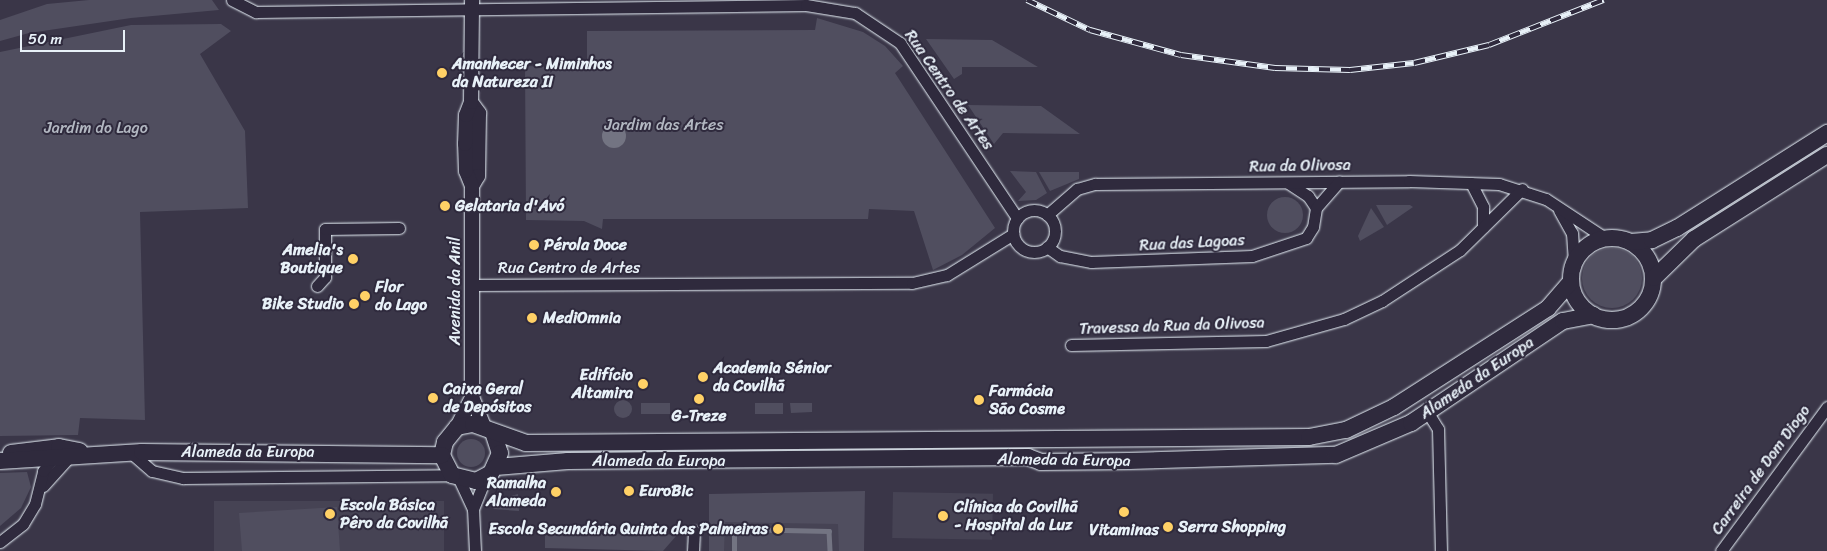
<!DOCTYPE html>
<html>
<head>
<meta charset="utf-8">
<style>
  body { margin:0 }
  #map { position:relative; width:1827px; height:551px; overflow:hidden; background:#3a3648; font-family:Sriracha,sans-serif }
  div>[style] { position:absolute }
  .built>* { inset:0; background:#464354; transform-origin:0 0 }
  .green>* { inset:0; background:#504e5f; transform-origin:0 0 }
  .round { border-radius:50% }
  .water>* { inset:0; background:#737482 }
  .stream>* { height:4.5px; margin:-2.25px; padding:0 2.25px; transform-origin:2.25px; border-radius:2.25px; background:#737482 }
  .roads { filter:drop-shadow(0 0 1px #e8f1f8) drop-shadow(0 0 1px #e8f1f8) }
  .minor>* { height:11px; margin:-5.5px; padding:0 5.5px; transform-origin:5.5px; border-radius:5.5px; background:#2f2a3d }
  .minor>.ring { margin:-5.5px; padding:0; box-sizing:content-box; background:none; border:11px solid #2f2a3d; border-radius:50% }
  .tertiary>* { height:14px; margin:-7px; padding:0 7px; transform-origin:7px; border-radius:7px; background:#2f2a3d }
  .secondary>* { height:16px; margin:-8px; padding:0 8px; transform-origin:8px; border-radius:8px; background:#2f2a3d }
  .secondary>.ring { margin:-8px; padding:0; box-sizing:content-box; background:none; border:16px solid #2f2a3d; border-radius:50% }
  .rail>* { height:5.5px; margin-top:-2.75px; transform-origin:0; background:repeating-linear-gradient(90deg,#2f2a3d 0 11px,#e8f1f8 0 22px); box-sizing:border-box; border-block:1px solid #e8f1f8 }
  .dots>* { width:14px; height:14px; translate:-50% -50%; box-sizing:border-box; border:2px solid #2f2a3d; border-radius:50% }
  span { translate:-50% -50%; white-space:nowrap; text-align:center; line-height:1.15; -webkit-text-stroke:4px #2f2a3d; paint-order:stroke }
  .poi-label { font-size:16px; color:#e8f1f8; font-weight:700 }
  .left { translate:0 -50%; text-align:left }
  .right { translate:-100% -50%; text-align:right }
  .street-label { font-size:16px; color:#e8f1f8 }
  .park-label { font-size:16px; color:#b3b8c2 }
  .scale { position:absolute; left:20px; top:30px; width:105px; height:22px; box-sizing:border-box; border:2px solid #e8f1f8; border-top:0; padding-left:6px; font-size:15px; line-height:18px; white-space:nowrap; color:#e8f1f8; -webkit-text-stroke:4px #2f2a3d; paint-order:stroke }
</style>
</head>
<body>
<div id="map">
  <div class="built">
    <div style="left:893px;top:492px;width:100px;height:46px;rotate:1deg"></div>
    <div style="left:444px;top:501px;width:50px;height:230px;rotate:90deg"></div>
    <div style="left:709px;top:506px;width:137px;height:45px"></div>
  </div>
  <div class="green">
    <div style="clip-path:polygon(89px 0,212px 0,219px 10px,131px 18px,29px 33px,0 41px,0 20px,47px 4px)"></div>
    <div style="clip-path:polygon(817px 18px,863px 32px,885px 46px,903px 66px,895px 73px,995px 228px,962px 255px,933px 270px,914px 211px,869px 209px,868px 219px,603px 219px,602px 229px,584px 221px,526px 220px,525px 66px,587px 68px,587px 31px,815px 30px)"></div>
    <div style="clip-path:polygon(221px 24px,231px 31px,200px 54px,245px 131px,248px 208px,140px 212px,145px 420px,80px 418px,78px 435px,0 436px,0 52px,131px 25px)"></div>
    <div style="clip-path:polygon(926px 39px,992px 40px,1038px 67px,962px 67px,962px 74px,954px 79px)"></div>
    <div style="clip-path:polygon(968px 105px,1041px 106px,1080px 134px,1003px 133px,994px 144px)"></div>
    <div style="clip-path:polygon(1010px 171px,1036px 172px,1047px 193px,1036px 200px,1018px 201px,1026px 192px)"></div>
    <div style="clip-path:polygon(1039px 172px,1079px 172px,1079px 179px,1050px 191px)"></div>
    <div class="round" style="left:1267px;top:197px;width:36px;height:36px"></div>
    <div style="clip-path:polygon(1376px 205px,1410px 205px,1413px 207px,1387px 225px)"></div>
    <div style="clip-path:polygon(1371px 208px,1384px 227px,1360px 241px,1358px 236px)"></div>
    <div class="round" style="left:1582px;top:248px;width:60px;height:60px"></div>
    <div class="round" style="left:614px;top:400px;width:18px;height:18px"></div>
    <div style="left:641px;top:403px;width:29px;height:11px"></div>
    <div style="left:755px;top:403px;width:28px;height:11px"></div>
    <div style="clip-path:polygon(790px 403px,812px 403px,812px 412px,791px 413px)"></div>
    <div class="round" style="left:457px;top:439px;width:28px;height:28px"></div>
    <div style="clip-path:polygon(27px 472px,31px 487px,21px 508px,0 526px,0 473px)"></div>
    <div style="clip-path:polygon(865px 491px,864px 551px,839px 551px,838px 524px,725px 522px,724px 551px,709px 551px,709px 494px)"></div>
    <div style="clip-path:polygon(518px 494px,519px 511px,493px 509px,500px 499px)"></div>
    <div style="clip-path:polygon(337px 507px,340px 551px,242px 551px,239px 513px)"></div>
    <div style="left:734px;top:529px;width:95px;height:22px;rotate:1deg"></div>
    <div style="clip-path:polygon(648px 533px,677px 535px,663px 551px,545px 548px,545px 535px)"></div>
  </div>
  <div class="water">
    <div class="round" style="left:602px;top:124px;width:24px;height:24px"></div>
  </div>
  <div class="stream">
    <div style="left:734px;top:551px;width:22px;rotate:-90deg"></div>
    <div style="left:734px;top:529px;width:95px;rotate:1.2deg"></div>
    <div style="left:829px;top:531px;width:20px;rotate:87deg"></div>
  </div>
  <div class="roads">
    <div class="minor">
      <div style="left:232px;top:0;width:27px;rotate:27deg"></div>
      <div style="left:256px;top:12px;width:550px;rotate:-0.73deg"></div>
      <div style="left:806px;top:5px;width:50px;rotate:9.3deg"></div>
      <div style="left:855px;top:13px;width:54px;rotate:33.7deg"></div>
      <div style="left:900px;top:43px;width:211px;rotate:56.2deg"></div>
      <div style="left:1288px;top:183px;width:24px;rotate:33deg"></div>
      <div style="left:1308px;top:196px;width:14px;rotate:56deg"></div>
      <div style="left:1471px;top:183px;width:27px;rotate:63deg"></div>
      <div style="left:1483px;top:207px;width:20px;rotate:90deg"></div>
      <div style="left:1559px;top:210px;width:26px;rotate:61deg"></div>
      <div style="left:1572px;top:233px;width:29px;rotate:86deg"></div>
      <div class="ring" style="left:1013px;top:210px;width:31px;height:31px"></div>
      <div style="left:1047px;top:215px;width:40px;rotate:-41deg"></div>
      <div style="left:1077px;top:189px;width:19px;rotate:-16deg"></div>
      <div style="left:1095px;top:184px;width:314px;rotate:-0.5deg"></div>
      <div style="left:1409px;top:181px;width:90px;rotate:1.9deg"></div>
      <div style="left:1499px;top:184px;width:49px;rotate:17.7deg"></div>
      <div style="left:1546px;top:199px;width:71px;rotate:33.5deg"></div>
      <div style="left:1047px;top:247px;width:16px;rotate:35deg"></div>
      <div style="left:1060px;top:256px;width:32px;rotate:11deg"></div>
      <div style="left:1091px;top:262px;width:161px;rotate:-2.1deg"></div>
      <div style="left:1252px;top:256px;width:57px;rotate:-18.4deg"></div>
      <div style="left:1306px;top:238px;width:13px;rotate:-58deg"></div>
      <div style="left:1313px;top:227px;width:19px;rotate:-81deg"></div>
      <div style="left:1316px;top:208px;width:35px;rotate:-49deg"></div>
      <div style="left:472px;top:285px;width:440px;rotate:-0.3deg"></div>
      <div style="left:912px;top:283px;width:36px;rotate:-13deg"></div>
      <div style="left:947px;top:275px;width:78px;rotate:-31.8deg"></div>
      <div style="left:317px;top:286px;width:12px;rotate:-48deg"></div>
      <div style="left:325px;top:277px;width:48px;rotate:-90deg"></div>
      <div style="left:325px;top:229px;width:74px;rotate:-0.8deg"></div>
      <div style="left:1071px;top:345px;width:195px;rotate:-1.2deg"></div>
      <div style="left:1266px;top:341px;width:81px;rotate:-15.8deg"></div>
      <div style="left:1344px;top:319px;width:42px;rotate:-25.3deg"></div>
      <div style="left:1382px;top:301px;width:93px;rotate:-33.2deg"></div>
      <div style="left:1460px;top:250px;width:87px;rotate:-44.5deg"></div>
      <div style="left:1428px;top:413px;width:19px;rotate:58deg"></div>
      <div style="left:1438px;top:429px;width:122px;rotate:88.6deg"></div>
      <div style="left:130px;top:452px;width:29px;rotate:41deg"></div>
      <div style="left:152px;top:471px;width:32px;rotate:13deg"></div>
      <div style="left:183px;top:478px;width:269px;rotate:-0.6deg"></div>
      <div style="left:459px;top:479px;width:33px;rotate:65deg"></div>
      <div style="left:43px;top:486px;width:38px;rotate:-48deg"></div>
      <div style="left:0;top:542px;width:29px;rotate:-38deg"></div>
      <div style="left:23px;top:524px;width:23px;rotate:-59deg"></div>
      <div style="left:35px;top:504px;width:34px;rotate:-76deg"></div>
      <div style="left:43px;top:471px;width:14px;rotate:-51deg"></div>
      <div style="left:475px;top:551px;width:42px;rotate:-92.7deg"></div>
      <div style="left:473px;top:509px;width:35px;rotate:-68deg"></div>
      <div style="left:693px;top:551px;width:20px;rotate:-87deg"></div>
      <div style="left:1721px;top:551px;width:179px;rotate:-53.6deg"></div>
    </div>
    <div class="tertiary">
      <div style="left:471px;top:102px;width:14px;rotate:54deg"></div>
      <div style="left:479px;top:113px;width:63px;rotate:90.9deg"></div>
      <div style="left:478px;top:176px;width:12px;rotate:121deg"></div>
      <div style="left:472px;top:397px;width:32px;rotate:68deg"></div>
      <div style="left:457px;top:427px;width:34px;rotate:-63deg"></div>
      <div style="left:472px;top:397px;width:211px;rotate:-90deg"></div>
      <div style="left:472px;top:186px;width:16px;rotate:-112deg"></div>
      <div style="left:466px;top:171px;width:27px;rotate:-92deg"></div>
      <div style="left:465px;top:144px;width:29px;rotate:-88deg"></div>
      <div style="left:466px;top:115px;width:14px;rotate:-69deg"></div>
      <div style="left:471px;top:102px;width:102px;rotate:-89.4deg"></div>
    </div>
    <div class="secondary">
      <div class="ring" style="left:1571px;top:238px;width:66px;height:66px"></div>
      <div style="left:1631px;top:242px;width:21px;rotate:-5deg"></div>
      <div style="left:1652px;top:240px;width:28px;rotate:-26deg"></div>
      <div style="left:1677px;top:228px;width:178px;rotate:-32.3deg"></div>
      <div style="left:1654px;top:278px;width:56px;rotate:-44.3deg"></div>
      <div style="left:1694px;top:239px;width:157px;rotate:-32.3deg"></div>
      <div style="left:493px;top:432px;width:22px;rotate:72deg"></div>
      <div style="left:500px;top:453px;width:22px;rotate:114deg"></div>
      <div style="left:491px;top:473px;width:17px;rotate:152deg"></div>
      <div style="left:476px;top:481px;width:25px;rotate:-166deg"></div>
      <div style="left:452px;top:475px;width:22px;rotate:-117deg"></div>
      <div style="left:442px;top:455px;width:13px;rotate:-77deg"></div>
      <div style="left:445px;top:442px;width:19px;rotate:-51deg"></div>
      <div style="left:457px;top:427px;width:16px;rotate:-11deg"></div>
      <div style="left:473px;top:424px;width:56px;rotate:19.7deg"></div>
      <div style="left:526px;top:443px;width:783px;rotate:-0.44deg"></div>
      <div style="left:1309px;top:437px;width:38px;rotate:-11deg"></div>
      <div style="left:1346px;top:430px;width:53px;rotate:-25.6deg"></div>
      <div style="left:1394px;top:407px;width:183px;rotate:-32.7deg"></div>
      <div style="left:1548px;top:308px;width:35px;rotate:-49deg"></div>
      <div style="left:11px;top:453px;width:48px;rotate:-7.1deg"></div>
      <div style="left:59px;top:447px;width:21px;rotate:11deg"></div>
      <div style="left:0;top:461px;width:142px;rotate:-3.6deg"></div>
      <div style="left:142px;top:452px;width:300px;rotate:0.6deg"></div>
      <div style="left:496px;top:467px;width:72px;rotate:-4.8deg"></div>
      <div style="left:568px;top:461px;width:460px;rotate:-0.5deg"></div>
      <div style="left:1028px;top:457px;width:14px;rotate:21deg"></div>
      <div style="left:1041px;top:462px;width:88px;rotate:-0.7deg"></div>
      <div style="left:1129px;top:461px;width:207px;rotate:-1.7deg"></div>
      <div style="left:1336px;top:455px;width:82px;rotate:-23.1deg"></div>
      <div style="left:1411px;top:423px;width:183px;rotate:-33.9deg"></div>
      <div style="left:1563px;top:321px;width:31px;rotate:-11deg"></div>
    </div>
  </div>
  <div class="rail">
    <div style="left:1027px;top:0;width:70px;rotate:25.5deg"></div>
    <div style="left:1090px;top:30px;width:94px;rotate:15.4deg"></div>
    <div style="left:1181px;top:55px;width:95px;rotate:7.9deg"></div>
    <div style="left:1275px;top:68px;width:75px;rotate:1.5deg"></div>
    <div style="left:1350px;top:70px;width:64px;rotate:-6.2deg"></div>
    <div style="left:1414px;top:63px;width:77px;rotate:-13.5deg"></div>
    <div style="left:1489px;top:45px;width:123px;rotate:-21.5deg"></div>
  </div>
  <div class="dots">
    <div style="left:442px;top:73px;background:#ffd166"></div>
    <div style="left:445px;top:206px;background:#ffd166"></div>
    <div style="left:534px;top:245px;background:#ffd166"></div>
    <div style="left:353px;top:259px;background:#ffd166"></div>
    <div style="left:365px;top:296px;background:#ffd166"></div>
    <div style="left:354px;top:304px;background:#ffd166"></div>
    <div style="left:532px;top:318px;background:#ffd166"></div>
    <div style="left:703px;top:377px;background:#ffd166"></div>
    <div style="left:643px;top:384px;background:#ffd166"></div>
    <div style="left:433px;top:398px;background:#ffd166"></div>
    <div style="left:699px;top:399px;background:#ffd166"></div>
    <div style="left:979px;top:400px;background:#ffd166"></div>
    <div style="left:629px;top:491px;background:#ffd166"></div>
    <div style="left:556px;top:492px;background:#ffd166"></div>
    <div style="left:1124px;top:512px;background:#ffd166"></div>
    <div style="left:330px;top:514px;background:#ffd166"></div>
    <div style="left:943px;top:516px;background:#ffd166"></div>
    <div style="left:1168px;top:527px;background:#ffd166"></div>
    <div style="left:778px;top:529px;background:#ffd166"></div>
  </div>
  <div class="poi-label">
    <span class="left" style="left:452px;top:73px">Amanhecer - Miminhos<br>da Natureza II</span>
    <span class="left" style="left:455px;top:206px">Gelataria d'Avó</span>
    <span class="left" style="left:544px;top:245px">Pérola Doce</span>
    <span class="right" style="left:343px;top:259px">Amelia's<br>Boutique</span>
    <span class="left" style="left:375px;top:296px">Flor<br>do Lago</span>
    <span class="right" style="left:344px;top:304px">Bike Studio</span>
    <span class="left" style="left:543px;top:318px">MediOmnia</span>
    <span class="left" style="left:713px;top:377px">Academia Sénior<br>da Covilhã</span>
    <span class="right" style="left:633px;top:384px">Edifício<br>Altamira</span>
    <span class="left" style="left:443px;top:398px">Caixa Geral<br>de Depósitos</span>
    <span class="left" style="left:989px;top:400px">Farmácia<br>São Cosme</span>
    <span style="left:699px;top:416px">G-Treze</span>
    <span class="right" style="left:546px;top:492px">Ramalha<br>Alameda</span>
    <span class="left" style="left:639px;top:491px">EuroBic</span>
    <span class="left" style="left:340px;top:514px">Escola Básica<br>Pêro da Covilhã</span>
    <span class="left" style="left:954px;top:516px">Clínica da Covilhã<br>- Hospital da Luz</span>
    <span class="left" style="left:1178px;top:527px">Serra Shopping</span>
    <span class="right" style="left:768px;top:529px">Escola Secundária Quinta das Palmeiras</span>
    <span style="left:1124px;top:530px">Vitaminas</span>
  </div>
  <div class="street-label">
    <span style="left:949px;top:90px;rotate:55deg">Rua Centro de Artes</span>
    <span style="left:1300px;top:166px;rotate:-1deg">Rua da Olivosa</span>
    <span style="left:1192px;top:243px;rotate:-3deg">Rua das Lagoas</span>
    <span style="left:569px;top:268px">Rua Centro de Artes</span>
    <span style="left:455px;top:291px;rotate:-90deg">Avenida da Anil</span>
    <span style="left:1172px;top:326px;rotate:-2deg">Travessa da Rua da Olivosa</span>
    <span style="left:1477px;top:378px;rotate:-34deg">Alameda da Europa</span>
    <span style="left:248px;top:452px">Alameda da Europa</span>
    <span style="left:1064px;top:460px;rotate:1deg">Alameda da Europa</span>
    <span style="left:659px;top:461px">Alameda da Europa</span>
    <span style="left:1761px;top:470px;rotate:-54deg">Carreira de Dom Diogo</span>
  </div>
  <div class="park-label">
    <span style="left:664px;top:125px">Jardim das Artes</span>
    <span style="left:96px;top:128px">Jardim do Lago</span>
  </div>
  <div class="scale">50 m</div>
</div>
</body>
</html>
